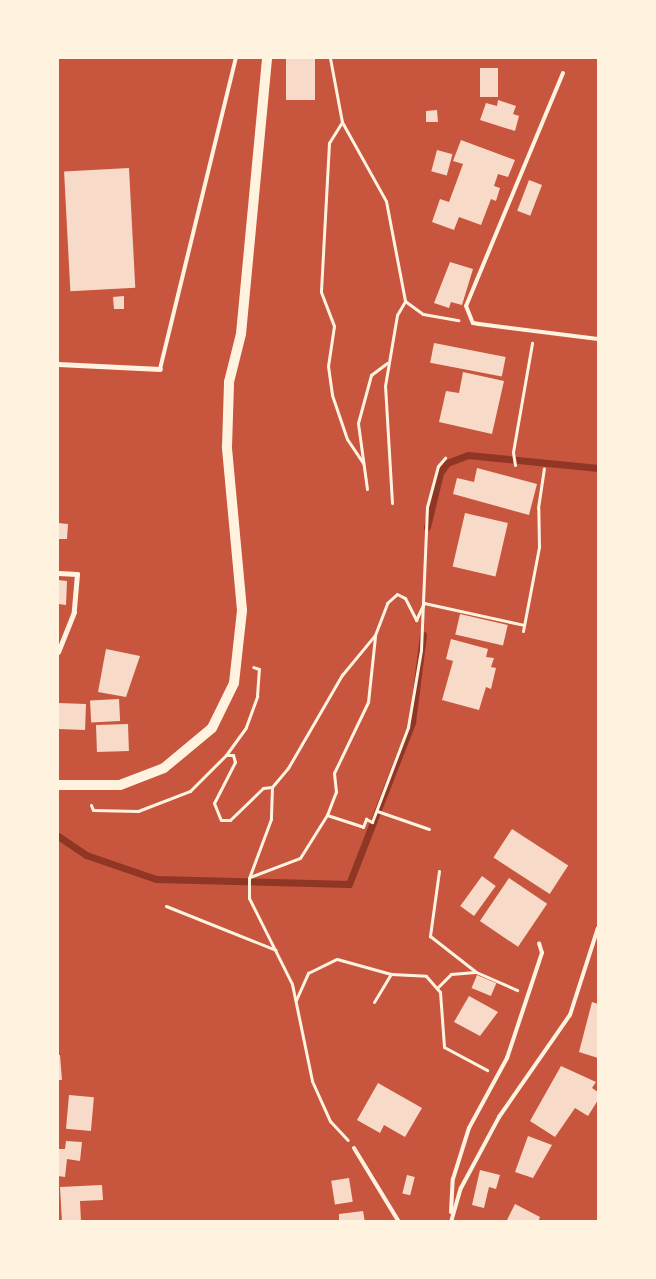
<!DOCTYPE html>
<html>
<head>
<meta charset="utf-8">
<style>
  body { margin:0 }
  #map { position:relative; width:656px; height:1279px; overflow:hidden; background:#c8553d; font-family:"DM Sans",sans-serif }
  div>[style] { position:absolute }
  .stream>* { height:7px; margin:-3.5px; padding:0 3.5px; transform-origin:3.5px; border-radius:3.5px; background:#8f3625 }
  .building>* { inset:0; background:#f7dbc8; transform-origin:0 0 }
  .path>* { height:3px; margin:-1.5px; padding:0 1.5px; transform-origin:1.5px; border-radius:1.5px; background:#fff3e0 }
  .service>* { height:4px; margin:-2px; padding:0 2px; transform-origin:2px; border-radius:2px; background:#fff3e0 }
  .minor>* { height:5px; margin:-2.5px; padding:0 2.5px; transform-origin:2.5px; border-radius:2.5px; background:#fff3e0 }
  .secondary>* { height:10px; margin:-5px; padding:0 5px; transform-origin:5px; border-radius:5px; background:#fff3e0 }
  span { translate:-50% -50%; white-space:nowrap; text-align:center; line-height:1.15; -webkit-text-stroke:4px #fff3e0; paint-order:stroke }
  .frame { position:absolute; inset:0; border:59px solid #fff3e0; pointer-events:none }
</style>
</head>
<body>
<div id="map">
  <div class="stream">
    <div style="left:427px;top:527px;width:56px;rotate:-76.5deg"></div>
    <div style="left:440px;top:473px;width:12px;rotate:-55deg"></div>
    <div style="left:447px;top:463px;width:22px;rotate:-21deg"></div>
    <div style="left:468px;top:455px;width:131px;rotate:5.7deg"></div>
    <div style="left:58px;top:836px;width:34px;rotate:34deg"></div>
    <div style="left:86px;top:855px;width:74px;rotate:18.9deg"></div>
    <div style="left:156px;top:879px;width:193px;rotate:1.5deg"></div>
    <div style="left:349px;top:884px;width:174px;rotate:-68.7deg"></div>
    <div style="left:412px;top:722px;width:88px;rotate:-82.8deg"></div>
  </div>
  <div class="building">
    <div style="left:286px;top:58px;width:29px;height:42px"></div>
    <div style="left:480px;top:68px;width:18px;height:29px"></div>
    <div style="clip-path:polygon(498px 100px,516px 106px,513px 114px,519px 116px,515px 131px,480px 120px,486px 103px,497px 106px)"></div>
    <div style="clip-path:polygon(437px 110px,438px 122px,426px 122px,426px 111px)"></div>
    <div style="clip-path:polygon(461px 140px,515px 160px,508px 177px,498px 174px,494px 186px,500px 188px,496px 201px,491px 199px,481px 225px,459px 217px,454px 230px,432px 222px,440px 199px,449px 202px,463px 164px,453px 161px)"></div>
    <div style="left:437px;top:150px;width:16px;height:22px;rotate:15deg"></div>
    <div style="left:129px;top:168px;width:120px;height:65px;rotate:87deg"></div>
    <div style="left:529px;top:180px;width:14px;height:33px;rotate:21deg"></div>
    <div style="clip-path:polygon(450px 262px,473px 269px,462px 305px,451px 302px,449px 308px,434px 303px)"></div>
    <div style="clip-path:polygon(124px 296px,124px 309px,114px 309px,113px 297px)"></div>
    <div style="left:434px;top:343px;width:73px;height:20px;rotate:11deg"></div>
    <div style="clip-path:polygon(463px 372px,504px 381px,492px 434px,439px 422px,446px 391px,459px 393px)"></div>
    <div style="clip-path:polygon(477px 468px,537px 484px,529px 515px,453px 494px,457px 478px,474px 482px)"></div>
    <div style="left:465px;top:513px;width:44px;height:55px;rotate:13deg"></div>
    <div style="clip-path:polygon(58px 523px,68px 524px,67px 539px,58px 539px)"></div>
    <div style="clip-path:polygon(58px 580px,67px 581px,66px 605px,58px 604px)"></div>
    <div style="left:460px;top:614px;width:49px;height:21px;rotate:13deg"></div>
    <div style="clip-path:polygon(451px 639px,488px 649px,486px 657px,494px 658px,491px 667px,496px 668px,491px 689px,486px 687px,479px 710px,442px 700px,453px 661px,446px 659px)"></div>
    <div style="clip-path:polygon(106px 649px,140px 656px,126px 697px,98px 692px)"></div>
    <div style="left:119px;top:699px;width:22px;height:29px;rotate:87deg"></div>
    <div style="left:58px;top:703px;width:28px;height:26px;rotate:2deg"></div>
    <div style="left:128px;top:724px;width:27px;height:32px;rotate:88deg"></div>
    <div style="left:512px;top:829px;width:67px;height:34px;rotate:33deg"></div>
    <div style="left:482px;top:876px;width:17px;height:37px;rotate:36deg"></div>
    <div style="left:509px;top:878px;width:46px;height:52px;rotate:34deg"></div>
    <div style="left:477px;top:975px;width:21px;height:14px;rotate:23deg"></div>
    <div style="clip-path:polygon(469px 996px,498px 1012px,480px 1036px,454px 1022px)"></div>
    <div style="clip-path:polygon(592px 1002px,598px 1004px,598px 1058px,579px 1052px)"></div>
    <div style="clip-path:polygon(58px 1055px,60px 1055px,62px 1080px,58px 1080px)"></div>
    <div style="clip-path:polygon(561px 1066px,596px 1082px,592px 1088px,598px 1092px,598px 1100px,588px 1116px,575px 1108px,555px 1137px,530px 1121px)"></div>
    <div style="clip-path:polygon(378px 1083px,422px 1108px,405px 1137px,384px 1125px,380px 1133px,357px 1120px)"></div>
    <div style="left:69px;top:1095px;width:25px;height:34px;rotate:5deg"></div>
    <div style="clip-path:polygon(528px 1136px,552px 1145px,533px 1178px,515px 1172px)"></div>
    <div style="clip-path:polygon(66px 1141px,82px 1142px,80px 1161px,67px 1159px,65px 1177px,58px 1176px,58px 1149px,65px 1149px)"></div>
    <div style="clip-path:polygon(480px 1170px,500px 1175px,496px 1189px,489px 1187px,484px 1208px,472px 1205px)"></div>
    <div style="left:407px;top:1175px;width:8px;height:19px;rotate:14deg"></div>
    <div style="left:349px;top:1178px;width:24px;height:18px;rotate:81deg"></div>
    <div style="clip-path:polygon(102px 1185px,103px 1200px,80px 1201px,81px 1222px,62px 1222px,60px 1187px)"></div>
    <div style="clip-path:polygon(515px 1204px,540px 1217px,538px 1222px,506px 1222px)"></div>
    <div style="clip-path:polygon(363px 1211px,365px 1222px,339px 1222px,339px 1214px)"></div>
  </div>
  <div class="path">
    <div style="left:330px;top:58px;width:65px;rotate:79.4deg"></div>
    <div style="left:342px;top:122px;width:90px;rotate:60.9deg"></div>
    <div style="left:386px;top:201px;width:102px;rotate:79.2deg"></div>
    <div style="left:405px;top:301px;width:22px;rotate:36deg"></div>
    <div style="left:423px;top:314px;width:36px;rotate:10deg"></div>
    <div style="left:342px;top:122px;width:25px;rotate:122deg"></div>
    <div style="left:329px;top:143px;width:149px;rotate:93.1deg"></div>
    <div style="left:321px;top:292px;width:36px;rotate:69deg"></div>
    <div style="left:334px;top:326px;width:40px;rotate:98.5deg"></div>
    <div style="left:328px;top:366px;width:29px;rotate:82deg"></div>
    <div style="left:332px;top:395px;width:46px;rotate:71.2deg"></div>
    <div style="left:347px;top:439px;width:29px;rotate:56deg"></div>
    <div style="left:515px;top:465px;width:13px;rotate:-99deg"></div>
    <div style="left:513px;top:452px;width:111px;rotate:-80.1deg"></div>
    <div style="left:367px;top:489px;width:67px;rotate:-97.8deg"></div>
    <div style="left:358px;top:423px;width:50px;rotate:-74.8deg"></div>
    <div style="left:371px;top:375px;width:20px;rotate:-37deg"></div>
    <div style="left:392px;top:503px;width:117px;rotate:-93.4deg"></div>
    <div style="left:385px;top:386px;width:72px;rotate:-80.4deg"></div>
    <div style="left:397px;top:315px;width:16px;rotate:-60deg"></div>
    <div style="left:523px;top:631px;width:86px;rotate:-79.2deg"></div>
    <div style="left:539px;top:547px;width:39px;rotate:-91deg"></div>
    <div style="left:538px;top:508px;width:40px;rotate:-81.5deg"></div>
    <div style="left:226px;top:755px;width:7px"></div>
    <div style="left:233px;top:755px;width:7px;rotate:74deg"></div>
    <div style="left:235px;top:762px;width:46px;rotate:117.1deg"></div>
    <div style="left:214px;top:803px;width:18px;rotate:68deg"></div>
    <div style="left:221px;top:820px;width:9px"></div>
    <div style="left:230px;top:820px;width:46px;rotate:-44.1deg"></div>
    <div style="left:263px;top:788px;width:9px;rotate:-6deg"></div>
    <div style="left:272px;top:787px;width:32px;rotate:92deg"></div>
    <div style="left:271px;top:819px;width:63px;rotate:110.4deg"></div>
    <div style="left:249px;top:878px;width:20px;rotate:90deg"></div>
    <div style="left:249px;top:898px;width:96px;rotate:63.4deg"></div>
    <div style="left:292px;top:984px;width:99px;rotate:78.3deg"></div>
    <div style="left:312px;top:1081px;width:44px;rotate:65.8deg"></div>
    <div style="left:330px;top:1121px;width:26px;rotate:47deg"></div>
    <div style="left:272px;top:787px;width:25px;rotate:-50deg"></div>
    <div style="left:288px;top:768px;width:108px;rotate:-59.9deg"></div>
    <div style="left:342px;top:675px;width:52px;rotate:-50.5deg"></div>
    <div style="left:375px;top:635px;width:34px;rotate:-69deg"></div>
    <div style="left:387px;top:603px;width:13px;rotate:-42deg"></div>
    <div style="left:397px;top:594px;width:9px;rotate:27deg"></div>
    <div style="left:405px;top:598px;width:25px;rotate:63deg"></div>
    <div style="left:416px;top:620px;width:19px;rotate:-65deg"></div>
    <div style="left:424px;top:603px;width:102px;rotate:12.4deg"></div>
    <div style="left:91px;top:805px;width:5px;rotate:68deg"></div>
    <div style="left:93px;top:810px;width:45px;rotate:1.3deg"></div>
    <div style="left:138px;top:811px;width:56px;rotate:-21deg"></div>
    <div style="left:190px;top:791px;width:51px;rotate:-45deg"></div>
    <div style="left:226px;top:755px;width:34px;rotate:-54deg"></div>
    <div style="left:246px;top:727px;width:33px;rotate:-70deg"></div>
    <div style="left:257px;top:696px;width:27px;rotate:-86deg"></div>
    <div style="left:259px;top:669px;width:6px;rotate:-162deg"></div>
    <div style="left:377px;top:811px;width:55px;rotate:19.1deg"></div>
    <div style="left:327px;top:815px;width:38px;rotate:18deg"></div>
    <div style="left:363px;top:827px;width:9px;rotate:-69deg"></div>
    <div style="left:366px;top:819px;width:7px;rotate:27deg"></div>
    <div style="left:372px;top:822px;width:102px;rotate:-69.2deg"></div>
    <div style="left:408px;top:727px;width:78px;rotate:-80.4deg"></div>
    <div style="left:421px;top:650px;width:143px;rotate:-87.6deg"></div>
    <div style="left:427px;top:507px;width:42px;rotate:-75deg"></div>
    <div style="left:438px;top:466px;width:11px;rotate:-49deg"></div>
    <div style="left:439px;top:871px;width:66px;rotate:97.9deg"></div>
    <div style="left:430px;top:936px;width:58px;rotate:38deg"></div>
    <div style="left:476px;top:972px;width:45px;rotate:23.7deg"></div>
    <div style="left:250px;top:877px;width:53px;rotate:-20.8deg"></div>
    <div style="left:300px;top:858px;width:51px;rotate:-57.9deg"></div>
    <div style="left:327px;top:815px;width:25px;rotate:-69deg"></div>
    <div style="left:336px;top:792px;width:19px;rotate:-96deg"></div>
    <div style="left:334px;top:773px;width:79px;rotate:-64.4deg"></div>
    <div style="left:368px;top:702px;width:66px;rotate:-83.9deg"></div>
    <div style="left:166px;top:906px;width:118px;rotate:21.8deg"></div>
    <div style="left:437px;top:988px;width:20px;rotate:-45deg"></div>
    <div style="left:451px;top:974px;width:24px;rotate:-5deg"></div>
    <div style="left:296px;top:1000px;width:30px;rotate:-66deg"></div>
    <div style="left:308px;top:973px;width:32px;rotate:-26deg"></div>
    <div style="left:337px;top:959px;width:56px;rotate:15.5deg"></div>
    <div style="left:391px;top:974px;width:35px;rotate:3deg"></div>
    <div style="left:426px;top:976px;width:21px;rotate:49deg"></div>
    <div style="left:440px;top:992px;width:55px;rotate:85.8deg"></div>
    <div style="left:444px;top:1047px;width:49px;rotate:28.1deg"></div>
    <div style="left:374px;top:1002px;width:33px;rotate:-59deg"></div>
  </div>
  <div class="service">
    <div style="left:563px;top:73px;width:252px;rotate:112.6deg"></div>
    <div style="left:466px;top:306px;width:18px;rotate:68deg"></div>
    <div style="left:473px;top:323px;width:6px;rotate:9deg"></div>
    <div style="left:479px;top:324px;width:120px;rotate:7.2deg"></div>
    <div style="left:160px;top:369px;width:320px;rotate:-76.3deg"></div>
    <div style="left:354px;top:1148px;width:87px;rotate:58.7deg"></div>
    <div style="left:451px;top:1212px;width:33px;rotate:-87deg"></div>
    <div style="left:453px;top:1179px;width:53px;rotate:-72.6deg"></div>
    <div style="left:469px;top:1128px;width:80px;rotate:-61.5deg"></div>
    <div style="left:507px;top:1058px;width:111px;rotate:-71.6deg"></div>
    <div style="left:542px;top:953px;width:10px;rotate:-107deg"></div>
    <div style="left:451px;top:1222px;width:35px;rotate:-74deg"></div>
    <div style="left:461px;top:1188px;width:81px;rotate:-61.8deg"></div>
    <div style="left:499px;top:1117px;width:124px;rotate:-55.2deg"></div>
    <div style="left:570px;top:1015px;width:91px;rotate:-72.2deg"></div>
  </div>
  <div class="minor">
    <div style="left:58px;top:364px;width:102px;rotate:2.8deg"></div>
    <div style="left:58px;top:573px;width:19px;rotate:3deg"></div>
    <div style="left:77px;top:574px;width:38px;rotate:95deg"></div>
    <div style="left:74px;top:612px;width:43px;rotate:111.8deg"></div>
  </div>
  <div class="secondary">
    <div style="left:58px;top:785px;width:62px"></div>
    <div style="left:120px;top:785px;width:47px;rotate:-21.1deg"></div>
    <div style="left:164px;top:768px;width:62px;rotate:-39.8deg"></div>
    <div style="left:212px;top:728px;width:50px;rotate:-63.9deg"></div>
    <div style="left:234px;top:683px;width:73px;rotate:-83.7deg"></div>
    <div style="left:242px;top:610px;width:164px;rotate:-95.3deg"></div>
    <div style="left:227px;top:447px;width:65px;rotate:-88.2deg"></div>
    <div style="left:229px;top:382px;width:49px;rotate:-76deg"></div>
    <div style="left:241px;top:334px;width:277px;rotate:-84.6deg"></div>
  </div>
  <div class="frame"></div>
</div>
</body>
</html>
